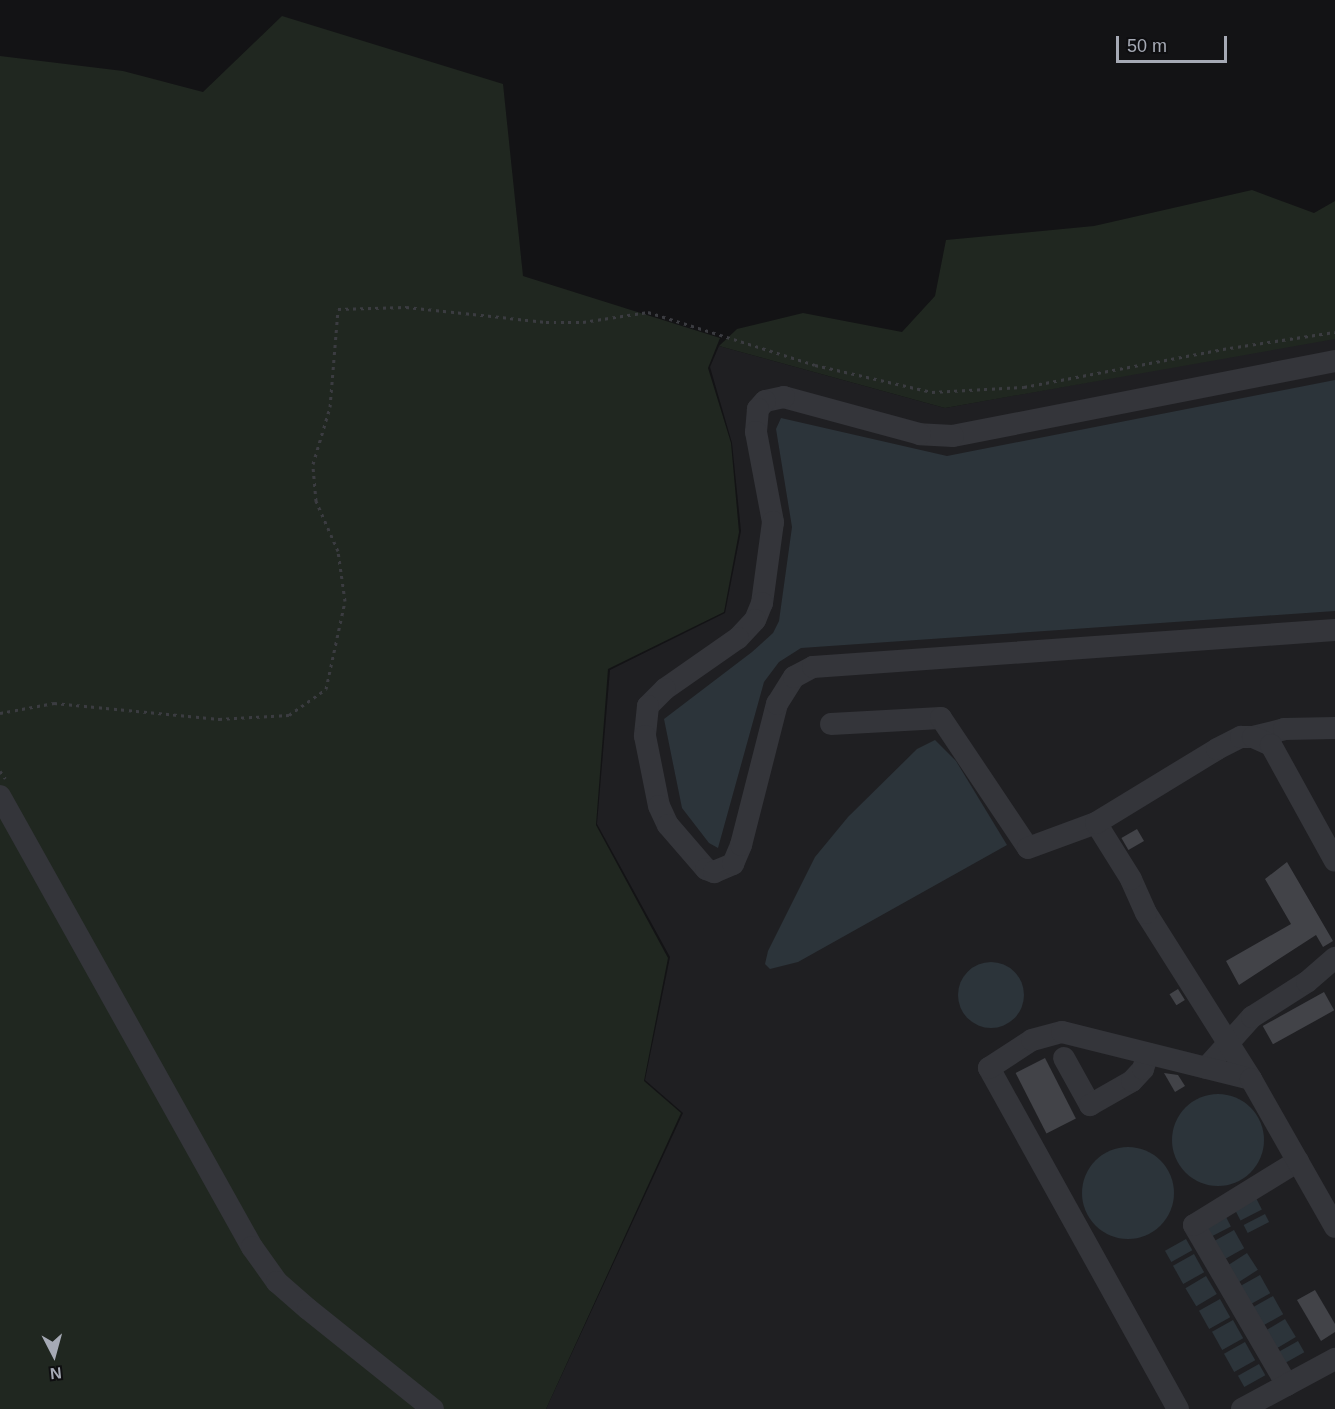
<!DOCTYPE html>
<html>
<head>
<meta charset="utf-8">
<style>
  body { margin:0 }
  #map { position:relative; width:1335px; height:1409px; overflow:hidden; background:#131315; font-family:Arial,sans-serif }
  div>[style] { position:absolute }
  .built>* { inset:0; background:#1f1f22 }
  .green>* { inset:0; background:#202720 }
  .water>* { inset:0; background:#2c343a; transform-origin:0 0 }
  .round { border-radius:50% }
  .building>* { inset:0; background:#424348; transform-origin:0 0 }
  .path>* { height:3px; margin-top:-1.5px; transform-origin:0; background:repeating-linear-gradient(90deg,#3b3c41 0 3px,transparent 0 7.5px) }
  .minor>* { height:22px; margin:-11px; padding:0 11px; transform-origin:11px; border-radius:11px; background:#34353a }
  span { translate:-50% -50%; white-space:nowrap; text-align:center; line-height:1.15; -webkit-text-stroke:4.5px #0e0e10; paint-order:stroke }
  .north { position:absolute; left:24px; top:1325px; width:60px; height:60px; -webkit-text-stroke:4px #0e0e10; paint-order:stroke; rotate:174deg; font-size:16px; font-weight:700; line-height:24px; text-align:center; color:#a6aab5 }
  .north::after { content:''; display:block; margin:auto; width:21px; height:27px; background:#a6aab5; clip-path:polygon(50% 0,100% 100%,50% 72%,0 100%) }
  .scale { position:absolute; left:1116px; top:36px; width:111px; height:27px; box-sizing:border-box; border:3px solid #a6aab5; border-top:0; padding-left:8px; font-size:18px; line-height:21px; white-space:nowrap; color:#a6aab5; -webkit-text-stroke:4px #0e0e10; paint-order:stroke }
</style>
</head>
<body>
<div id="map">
  <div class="built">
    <div style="clip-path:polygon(1328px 339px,1335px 339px,1335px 1409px,546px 1409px,683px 1113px,645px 1080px,670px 957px,597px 824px,610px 670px,725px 613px,741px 531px,732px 443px,710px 367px,719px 346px,945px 408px)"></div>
  </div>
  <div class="green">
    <div style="clip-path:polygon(282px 16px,503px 84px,523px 276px,720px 338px,708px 368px,731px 443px,739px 532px,724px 612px,608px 669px,596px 825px,668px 958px,644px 1081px,681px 1113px,546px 1409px,0 1409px,0 56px,123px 71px,203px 92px)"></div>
    <div style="clip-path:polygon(1252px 190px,1314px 213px,1335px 201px,1335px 339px,945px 408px,719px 346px,737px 329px,803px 313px,902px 332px,935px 296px,946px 240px,1094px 226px)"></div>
  </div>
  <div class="water">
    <div style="clip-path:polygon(1335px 380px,1335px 611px,801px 648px,779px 662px,764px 682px,718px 848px,709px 843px,682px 808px,664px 719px,752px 652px,773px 633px,779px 621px,792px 527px,776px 429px,781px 418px,947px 456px)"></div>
    <div style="clip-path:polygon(935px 740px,956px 761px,1007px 845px,798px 962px,770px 969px,765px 964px,768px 951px,815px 857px,848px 817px,917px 749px)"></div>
    <div class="round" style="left:958px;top:962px;width:66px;height:66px"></div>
    <div class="round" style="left:1172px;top:1094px;width:92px;height:92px"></div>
    <div class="round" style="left:1082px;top:1147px;width:92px;height:92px"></div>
    <div style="left:1256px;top:1198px;width:13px;height:24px;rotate:63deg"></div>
    <div style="left:1265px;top:1214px;width:9px;height:24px;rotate:63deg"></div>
    <div style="left:1225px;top:1215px;width:13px;height:24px;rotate:63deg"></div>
    <div style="left:1234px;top:1230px;width:21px;height:24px;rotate:61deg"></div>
    <div style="left:1186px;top:1239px;width:13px;height:24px;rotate:61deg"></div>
    <div style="left:1247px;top:1253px;width:20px;height:24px;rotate:57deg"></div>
    <div style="left:1194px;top:1254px;width:21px;height:24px;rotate:61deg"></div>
    <div style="left:1260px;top:1275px;width:21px;height:24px;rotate:61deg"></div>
    <div style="left:1206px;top:1276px;width:21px;height:24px;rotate:59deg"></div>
    <div style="left:1273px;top:1296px;width:21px;height:24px;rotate:61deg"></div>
    <div style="left:1220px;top:1299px;width:21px;height:24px;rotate:61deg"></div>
    <div style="left:1285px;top:1319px;width:21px;height:24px;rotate:59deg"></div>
    <div style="left:1233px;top:1320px;width:21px;height:24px;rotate:61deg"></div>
    <div style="left:1298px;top:1341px;width:13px;height:24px;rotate:61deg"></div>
    <div style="left:1245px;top:1342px;width:21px;height:24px;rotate:61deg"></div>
    <div style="left:1259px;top:1364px;width:13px;height:24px;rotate:61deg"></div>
  </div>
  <div class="building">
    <div style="left:1137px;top:829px;width:14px;height:18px;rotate:60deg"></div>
    <div style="clip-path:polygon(1287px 862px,1333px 941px,1323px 947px,1316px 935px,1239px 985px,1226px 961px,1291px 924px,1265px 879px)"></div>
    <div style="left:1178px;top:989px;width:13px;height:10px;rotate:58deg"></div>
    <div style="left:1324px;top:992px;width:21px;height:70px;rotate:61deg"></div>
    <div style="left:1045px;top:1058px;width:68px;height:33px;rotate:63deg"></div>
    <div style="clip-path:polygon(1164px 1073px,1178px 1075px,1185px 1086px,1175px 1092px)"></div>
    <div style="clip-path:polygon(1315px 1290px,1335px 1324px,1335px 1332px,1321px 1341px,1297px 1300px)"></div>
  </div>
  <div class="path">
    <div style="left:0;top:713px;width:55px;rotate:-10.5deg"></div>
    <div style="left:54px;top:703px;width:166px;rotate:5.5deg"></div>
    <div style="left:219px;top:719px;width:70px;rotate:-3.3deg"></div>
    <div style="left:289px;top:715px;width:45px;rotate:-35.1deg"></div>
    <div style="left:326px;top:689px;width:90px;rotate:-77.8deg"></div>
    <div style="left:345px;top:601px;width:50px;rotate:-98deg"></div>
    <div style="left:338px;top:551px;width:55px;rotate:-113.7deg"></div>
    <div style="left:316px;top:501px;width:37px;rotate:-95deg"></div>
    <div style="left:313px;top:464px;width:59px;rotate:-73.4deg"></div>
    <div style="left:330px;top:407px;width:98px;rotate:-85.3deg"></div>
    <div style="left:338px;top:309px;width:68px;rotate:-1.7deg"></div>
    <div style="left:406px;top:307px;width:141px;rotate:6.1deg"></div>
    <div style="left:546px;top:322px;width:37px"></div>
    <div style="left:583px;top:322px;width:66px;rotate:-8.7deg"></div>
    <div style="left:648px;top:312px;width:175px;rotate:17.6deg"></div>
    <div style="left:815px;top:365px;width:120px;rotate:13deg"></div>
    <div style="left:932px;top:392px;width:92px;rotate:-3.1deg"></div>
    <div style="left:1024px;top:387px;width:203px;rotate:-10.8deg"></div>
    <div style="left:1223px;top:349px;width:113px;rotate:-8.6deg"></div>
    <div style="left:0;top:771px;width:9px;rotate:54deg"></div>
  </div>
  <div class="minor">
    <div style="left:1335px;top:361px;width:389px;rotate:168.9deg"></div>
    <div style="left:953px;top:436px;width:33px;rotate:-177deg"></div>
    <div style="left:920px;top:434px;width:141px;rotate:-164.8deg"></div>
    <div style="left:784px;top:397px;width:19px;rotate:168deg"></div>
    <div style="left:765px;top:401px;width:11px;rotate:131deg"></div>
    <div style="left:758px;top:409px;width:23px;rotate:95deg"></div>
    <div style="left:756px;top:432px;width:92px;rotate:79.3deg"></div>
    <div style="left:773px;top:522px;width:82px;rotate:97.7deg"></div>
    <div style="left:762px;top:603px;width:18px;rotate:112deg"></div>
    <div style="left:755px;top:620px;width:25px;rotate:133deg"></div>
    <div style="left:738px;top:638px;width:89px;rotate:145.1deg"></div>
    <div style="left:665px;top:689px;width:24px;rotate:135deg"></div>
    <div style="left:648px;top:706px;width:30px;rotate:96deg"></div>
    <div style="left:645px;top:736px;width:71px;rotate:78.7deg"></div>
    <div style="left:659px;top:806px;width:21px;rotate:65deg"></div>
    <div style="left:668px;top:825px;width:58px;rotate:49.2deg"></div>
    <div style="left:706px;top:869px;width:9px;rotate:21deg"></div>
    <div style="left:714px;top:872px;width:21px;rotate:-23deg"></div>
    <div style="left:733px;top:864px;width:21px;rotate:-67deg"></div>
    <div style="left:741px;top:845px;width:146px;rotate:-75.7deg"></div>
    <div style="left:777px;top:704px;width:32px;rotate:-58deg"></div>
    <div style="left:794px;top:677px;width:21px;rotate:-28deg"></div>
    <div style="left:813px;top:667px;width:523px;rotate:-4.05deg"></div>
    <div style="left:831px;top:724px;width:110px;rotate:-3.1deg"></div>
    <div style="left:941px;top:718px;width:156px;rotate:56.2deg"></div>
    <div style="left:1028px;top:848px;width:72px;rotate:-20.2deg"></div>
    <div style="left:1253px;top:737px;width:32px;rotate:-14deg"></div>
    <div style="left:1284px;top:729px;width:51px;rotate:-1.1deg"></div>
    <div style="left:0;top:796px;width:517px;rotate:60.81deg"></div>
    <div style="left:252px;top:1247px;width:43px;rotate:54.5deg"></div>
    <div style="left:277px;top:1282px;width:41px;rotate:41.1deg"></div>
    <div style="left:308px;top:1309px;width:160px;rotate:38.7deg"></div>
    <div style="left:1064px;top:1058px;width:54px;rotate:61deg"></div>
    <div style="left:1090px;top:1105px;width:48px;rotate:-29.7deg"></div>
    <div style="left:1132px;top:1081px;width:16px;rotate:-47deg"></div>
    <div style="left:1143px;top:1069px;width:16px;rotate:-72deg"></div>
    <div style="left:1206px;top:1068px;width:69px;rotate:-48deg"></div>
    <div style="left:1252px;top:1017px;width:65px;rotate:-32.5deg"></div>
    <div style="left:1307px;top:982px;width:37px;rotate:-41deg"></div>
    <div style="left:1251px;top:1079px;width:196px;rotate:-122.3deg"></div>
    <div style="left:1146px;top:913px;width:37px;rotate:-114deg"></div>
    <div style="left:1131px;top:879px;width:66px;rotate:-122deg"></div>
    <div style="left:1096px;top:823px;width:142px;rotate:-31.4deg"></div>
    <div style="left:1217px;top:749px;width:27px;rotate:-27deg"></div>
    <div style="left:1241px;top:737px;width:12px"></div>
    <div style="left:1253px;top:737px;width:20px;rotate:24deg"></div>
    <div style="left:1271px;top:745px;width:132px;rotate:61.1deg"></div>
    <div style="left:1287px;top:1385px;width:185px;rotate:-120.2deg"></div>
    <div style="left:1194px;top:1225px;width:122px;rotate:-31.6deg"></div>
    <div style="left:1178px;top:1409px;width:390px;rotate:-119deg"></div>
    <div style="left:989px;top:1068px;width:51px;rotate:-33.1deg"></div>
    <div style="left:1032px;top:1040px;width:31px;rotate:-15deg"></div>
    <div style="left:1062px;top:1032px;width:195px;rotate:14deg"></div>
    <div style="left:1251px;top:1079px;width:170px;rotate:60.4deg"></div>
    <div style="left:1242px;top:1409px;width:106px;rotate:-28.3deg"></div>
  </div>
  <div class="north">N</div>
  <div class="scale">50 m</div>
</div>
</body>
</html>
